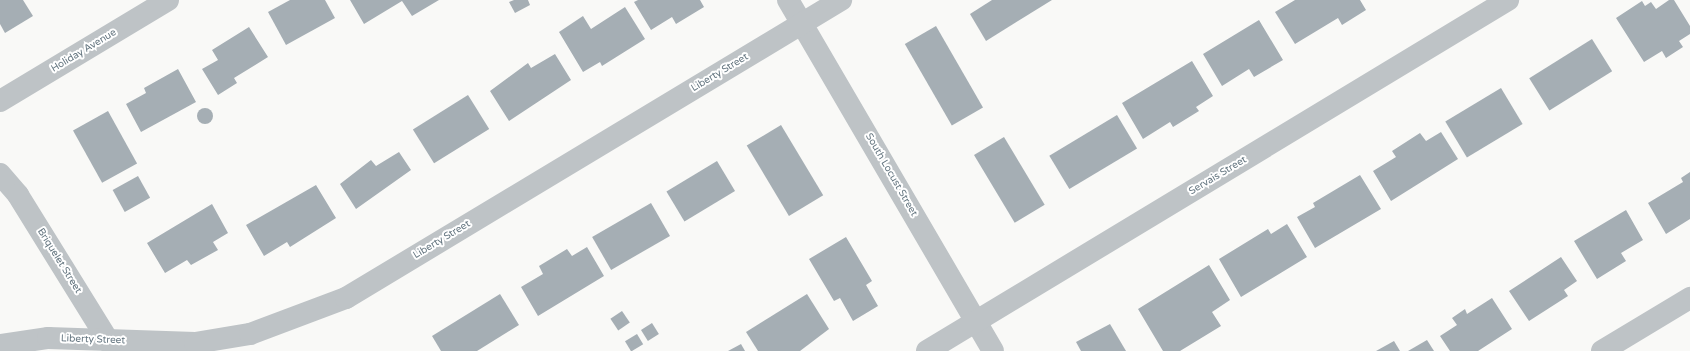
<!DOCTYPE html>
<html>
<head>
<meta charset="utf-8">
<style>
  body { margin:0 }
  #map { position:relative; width:1690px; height:351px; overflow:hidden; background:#f9f9f7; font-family:"Varela Round",sans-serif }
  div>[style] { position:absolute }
  .building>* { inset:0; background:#a5aeb4; transform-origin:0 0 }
  .round { border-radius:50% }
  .street>* { height:22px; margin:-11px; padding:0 11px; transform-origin:11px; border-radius:11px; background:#bec3c6 }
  span { translate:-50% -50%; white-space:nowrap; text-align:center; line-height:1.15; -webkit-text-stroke:4px #fff; paint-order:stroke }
  .street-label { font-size:10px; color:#657680 }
</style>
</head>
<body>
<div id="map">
  <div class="building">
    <div style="clip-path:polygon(0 0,23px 0,33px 16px,5px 33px,0 24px)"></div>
    <div style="clip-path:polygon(290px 0,325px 0,335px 18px,286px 45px,268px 12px)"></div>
    <div style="clip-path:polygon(350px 0,439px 0,412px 16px,402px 1px,364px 24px)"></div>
    <div style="clip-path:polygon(514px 0,528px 0,530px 5px,515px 13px,509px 2px)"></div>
    <div style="clip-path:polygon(638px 0,700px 0,704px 7px,676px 24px,672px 17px,651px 30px,634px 2px)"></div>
    <div style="clip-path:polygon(992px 0,1052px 0,986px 41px,970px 14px)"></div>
    <div style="clip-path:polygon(1295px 0,1360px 0,1366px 10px,1342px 25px,1338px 18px,1295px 44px,1275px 12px)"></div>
    <div style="clip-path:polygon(1669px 0,1674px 0,1690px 26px,1690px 34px,1679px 41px,1683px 47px,1666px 58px,1662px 51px,1644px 62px,1616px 18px,1642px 1px,1645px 6px,1651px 2px,1656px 9px)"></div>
    <div style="clip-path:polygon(625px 7px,645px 39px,602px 66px,600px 62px,583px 72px,559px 32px,583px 16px,591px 29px)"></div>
    <div style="clip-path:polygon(1259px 20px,1283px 60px,1254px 77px,1249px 69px,1222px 86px,1203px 54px)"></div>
    <div style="left:936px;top:26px;width:94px;height:36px;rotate:60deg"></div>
    <div style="clip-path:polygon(249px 27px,268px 57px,234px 78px,237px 83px,218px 95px,202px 69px,218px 60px,212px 50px)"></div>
    <div style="left:1592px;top:39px;width:38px;height:74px;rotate:58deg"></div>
    <div style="clip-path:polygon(555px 54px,571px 80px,509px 121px,490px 91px,528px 63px,531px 68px)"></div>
    <div style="clip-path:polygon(1192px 61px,1213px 96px,1196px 107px,1199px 111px,1173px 127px,1170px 122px,1143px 139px,1122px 103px)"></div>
    <div style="clip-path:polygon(178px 69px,196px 102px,141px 132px,126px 104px,146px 93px,144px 88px)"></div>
    <div style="left:1501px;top:88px;width:42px;height:65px;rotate:59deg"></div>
    <div style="left:468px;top:95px;width:40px;height:65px;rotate:58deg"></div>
    <div class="round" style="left:197px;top:108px;width:16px;height:16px"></div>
    <div style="left:108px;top:111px;width:60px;height:40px;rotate:61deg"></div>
    <div style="left:1117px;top:115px;width:39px;height:79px;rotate:59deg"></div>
    <div style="left:781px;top:125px;width:82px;height:40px;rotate:59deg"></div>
    <div style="clip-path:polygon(1441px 132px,1458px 159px,1391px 201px,1373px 171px,1396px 157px,1392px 151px,1420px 133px,1426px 141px)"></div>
    <div style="left:1004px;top:137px;width:79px;height:35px;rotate:59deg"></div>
    <div style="clip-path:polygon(399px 152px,411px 170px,356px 209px,340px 184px,371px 160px,376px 166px)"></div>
    <div style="left:717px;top:161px;width:35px;height:59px;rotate:59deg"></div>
    <div style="clip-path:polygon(1690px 172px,1690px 219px,1666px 234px,1648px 203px,1683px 182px,1681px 178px)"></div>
    <div style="clip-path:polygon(1360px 175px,1381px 209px,1315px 248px,1297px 217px,1315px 207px,1313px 203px)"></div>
    <div style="left:138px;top:176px;width:25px;height:29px;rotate:61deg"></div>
    <div style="clip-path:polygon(316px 185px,336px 218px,290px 247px,287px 242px,264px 256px,246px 225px)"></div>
    <div style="left:651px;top:203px;width:38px;height:68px;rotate:60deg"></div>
    <div style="clip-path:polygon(212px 204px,228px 233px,213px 242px,218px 250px,191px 265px,187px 260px,165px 273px,147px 243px)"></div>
    <div style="clip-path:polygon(1626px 210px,1643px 240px,1621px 253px,1626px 261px,1597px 279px,1574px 241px)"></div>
    <div style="clip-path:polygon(1287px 224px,1307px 257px,1241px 297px,1219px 259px,1268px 229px,1271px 234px)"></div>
    <div style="clip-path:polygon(846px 237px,872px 281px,866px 285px,878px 306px,853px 321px,840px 298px,834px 301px,809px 259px)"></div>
    <div style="clip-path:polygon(587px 247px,604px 276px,538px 316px,521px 287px,543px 274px,539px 266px,567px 249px,572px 256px)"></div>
    <div style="clip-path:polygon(1561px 257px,1577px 281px,1564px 290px,1568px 296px,1529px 321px,1509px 291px)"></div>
    <div style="clip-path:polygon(1209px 265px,1230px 300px,1212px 312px,1221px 326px,1180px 351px,1163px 351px,1138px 309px)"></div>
    <div style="clip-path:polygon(500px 294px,519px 325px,477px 351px,441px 351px,432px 336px)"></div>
    <div style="clip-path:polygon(807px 294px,829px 329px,800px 351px,758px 351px,746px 332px)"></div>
    <div style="clip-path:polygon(1492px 298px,1512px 329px,1478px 351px,1450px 351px,1440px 336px,1457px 325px,1452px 318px,1465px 309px,1467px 314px)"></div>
    <div style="left:622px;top:311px;width:14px;height:14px;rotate:56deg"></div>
    <div style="left:652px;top:323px;width:13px;height:13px;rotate:58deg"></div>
    <div style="clip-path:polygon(1110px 324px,1126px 351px,1081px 351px,1076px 342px)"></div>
    <div style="left:637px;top:334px;width:12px;height:14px;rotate:59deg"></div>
    <div style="clip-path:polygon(1427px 340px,1434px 351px,1408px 351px)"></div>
    <div style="clip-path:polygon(1394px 341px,1400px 351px,1376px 351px)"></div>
    <div style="clip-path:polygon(741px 344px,745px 351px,728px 351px)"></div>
  </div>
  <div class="street">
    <div style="left:788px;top:0;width:406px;rotate:59.7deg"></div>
    <div style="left:0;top:101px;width:196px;rotate:-31deg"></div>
    <div style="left:0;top:174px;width:28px;rotate:49deg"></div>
    <div style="left:18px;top:195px;width:182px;rotate:58.2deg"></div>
    <div style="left:0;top:345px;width:49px;rotate:-8.3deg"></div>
    <div style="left:48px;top:338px;width:147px;rotate:1.9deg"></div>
    <div style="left:195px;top:343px;width:56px;rotate:-9.3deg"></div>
    <div style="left:250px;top:334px;width:103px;rotate:-20.6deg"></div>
    <div style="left:346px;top:298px;width:578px;rotate:-31.05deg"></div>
    <div style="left:927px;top:351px;width:679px;rotate:-31.14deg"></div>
    <div style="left:1602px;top:351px;width:103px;rotate:-31.1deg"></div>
  </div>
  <div class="street-label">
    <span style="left:84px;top:51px;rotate:-31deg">Holiday Avenue</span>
    <span style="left:720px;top:73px;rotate:-31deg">Liberty Street</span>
    <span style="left:891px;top:175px;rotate:60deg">South Locust Street</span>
    <span style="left:1218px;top:176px;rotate:-31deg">Servais Street</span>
    <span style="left:442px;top:240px;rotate:-31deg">Liberty Street</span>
    <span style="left:59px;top:261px;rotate:58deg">Briquelet Street</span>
    <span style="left:93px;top:340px;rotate:2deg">Liberty Street</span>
  </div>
</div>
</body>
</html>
